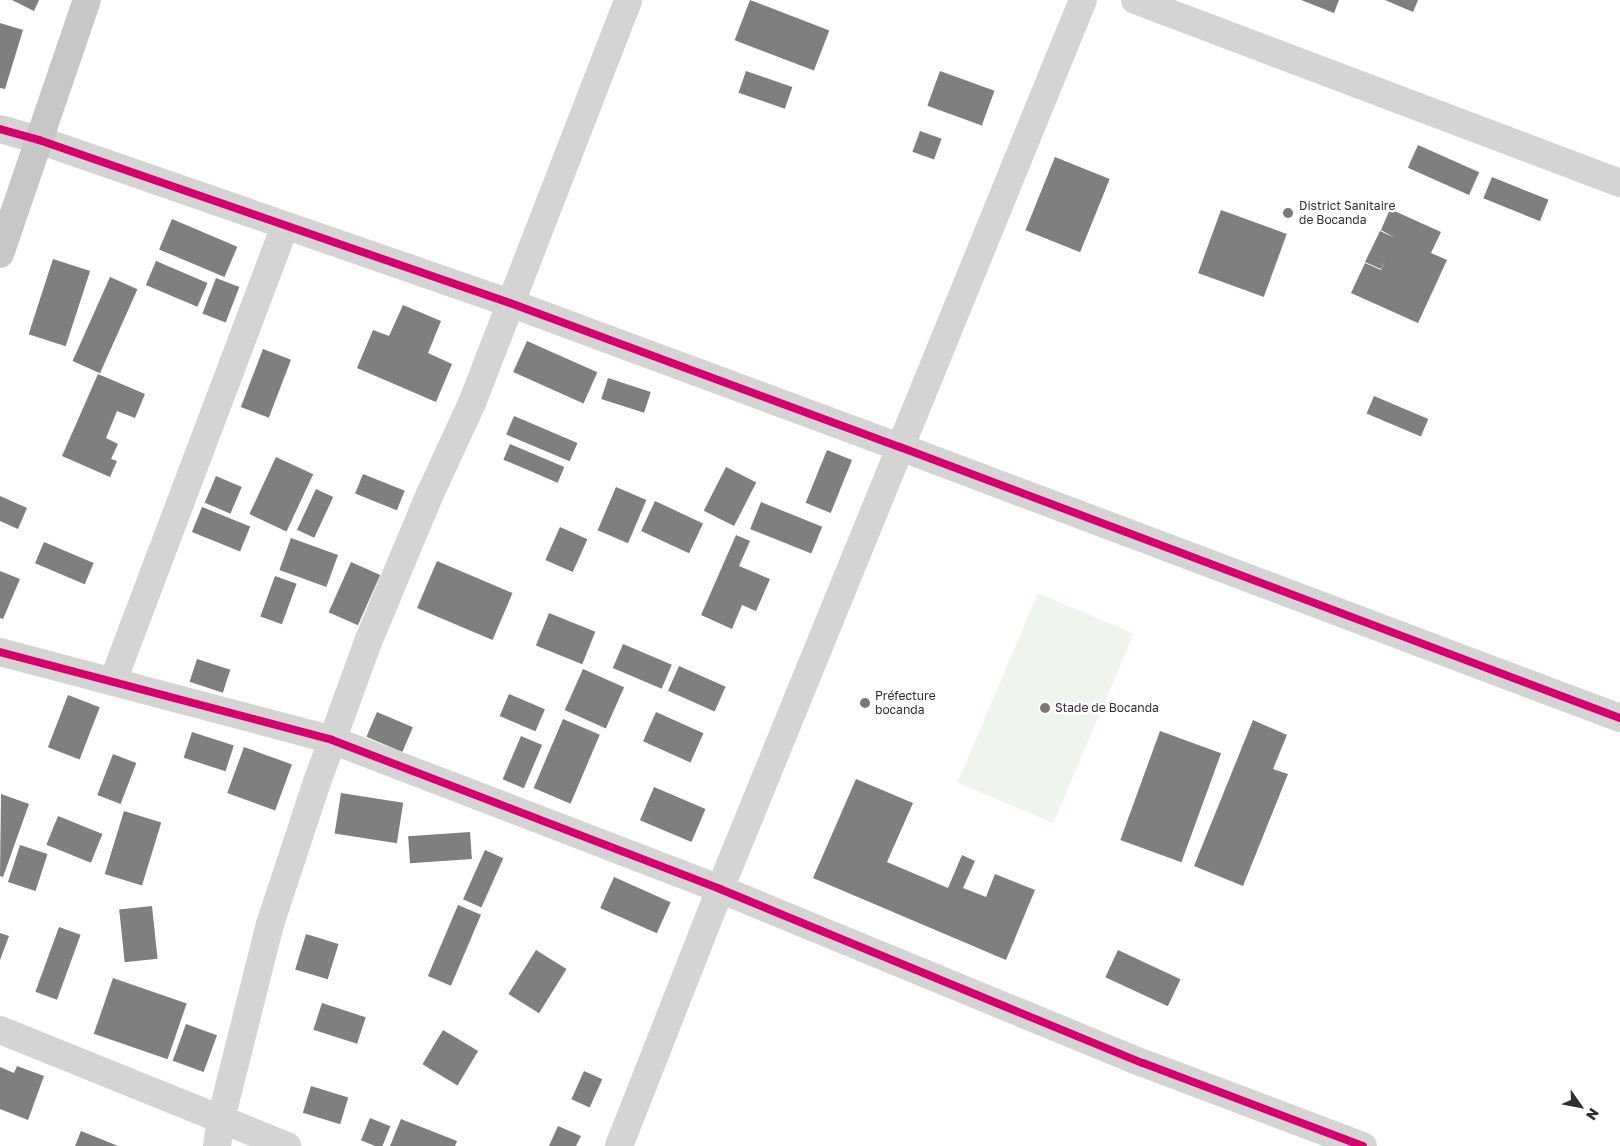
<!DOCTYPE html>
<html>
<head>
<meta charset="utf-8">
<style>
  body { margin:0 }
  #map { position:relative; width:1620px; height:1146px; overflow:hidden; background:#fff; font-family:"Golos Text",sans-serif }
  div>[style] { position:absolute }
  .green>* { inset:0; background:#eff4ed; transform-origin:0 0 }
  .building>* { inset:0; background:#7f7f7f; transform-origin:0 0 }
  .minor>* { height:28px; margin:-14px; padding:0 14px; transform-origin:14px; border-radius:14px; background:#d4d4d4 }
  .major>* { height:28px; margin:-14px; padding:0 14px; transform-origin:14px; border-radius:14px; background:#c7c7c7 }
  .cycleway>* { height:8px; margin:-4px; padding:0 4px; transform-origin:4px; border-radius:4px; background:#d6006c }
  .dots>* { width:14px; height:14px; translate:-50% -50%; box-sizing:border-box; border:2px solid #fff; border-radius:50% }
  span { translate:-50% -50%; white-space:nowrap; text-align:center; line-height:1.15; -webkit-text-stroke:5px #fff; paint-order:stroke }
  .poi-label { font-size:12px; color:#2f2f2f }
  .left { translate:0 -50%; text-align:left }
  .north { position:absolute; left:1555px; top:1081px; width:50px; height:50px; -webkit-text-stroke:4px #fff; paint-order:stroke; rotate:123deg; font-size:14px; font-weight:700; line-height:20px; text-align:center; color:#2f2f2f }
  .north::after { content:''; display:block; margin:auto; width:18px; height:22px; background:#2f2f2f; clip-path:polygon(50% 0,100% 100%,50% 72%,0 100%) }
</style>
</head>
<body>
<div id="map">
  <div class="green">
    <div style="left:1038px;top:593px;width:104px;height:206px;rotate:23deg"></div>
  </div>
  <div class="building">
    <div style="clip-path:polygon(12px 0,39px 0,34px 11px)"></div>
    <div style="left:750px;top:0;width:85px;height:43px;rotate:21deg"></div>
    <div style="clip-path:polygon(1301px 0,1339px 0,1334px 13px)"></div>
    <div style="clip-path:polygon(1385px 0,1418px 0,1413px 12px)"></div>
    <div style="clip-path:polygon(0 23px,23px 30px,5px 89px,0 88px)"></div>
    <div style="left:746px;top:71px;width:49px;height:23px;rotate:19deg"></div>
    <div style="left:940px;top:71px;width:58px;height:37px;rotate:20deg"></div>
    <div style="left:920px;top:131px;width:23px;height:22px;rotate:20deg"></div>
    <div style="left:1418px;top:145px;width:67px;height:25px;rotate:24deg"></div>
    <div style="left:1055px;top:157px;width:59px;height:79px;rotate:22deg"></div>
    <div style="left:1492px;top:177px;width:61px;height:23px;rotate:22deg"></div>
    <div style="clip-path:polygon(1390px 209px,1441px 232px,1431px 253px,1447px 260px,1418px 323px,1351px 293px,1365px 263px,1381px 270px,1385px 260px,1381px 269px,1365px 262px,1380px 231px,1395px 238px,1381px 230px)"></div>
    <div style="left:1221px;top:210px;width:70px;height:67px;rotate:20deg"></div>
    <div style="left:172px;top:219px;width:71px;height:33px;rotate:23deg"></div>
    <div style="left:53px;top:259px;width:39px;height:79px;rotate:18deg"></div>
    <div style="left:156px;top:261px;width:56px;height:26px;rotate:23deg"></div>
    <div style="left:110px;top:277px;width:30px;height:92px;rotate:24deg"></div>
    <div style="left:216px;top:278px;width:25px;height:38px;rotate:21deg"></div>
    <div style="clip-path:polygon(403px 305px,441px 321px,428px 353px,452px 364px,436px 402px,357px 368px,373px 330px,389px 336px)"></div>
    <div style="left:527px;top:341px;width:77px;height:34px;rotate:24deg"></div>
    <div style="left:263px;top:349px;width:30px;height:62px;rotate:21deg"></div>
    <div style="clip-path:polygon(98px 374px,145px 394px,135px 418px,117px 411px,106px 438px,118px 444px,111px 459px,117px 461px,110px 477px,62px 456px)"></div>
    <div style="left:608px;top:378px;width:45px;height:22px;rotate:18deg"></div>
    <div style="left:1374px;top:396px;width:59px;height:19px;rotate:23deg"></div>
    <div style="left:514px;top:416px;width:69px;height:20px;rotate:23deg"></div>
    <div style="left:510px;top:444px;width:59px;height:17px;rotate:23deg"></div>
    <div style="left:827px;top:450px;width:27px;height:57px;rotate:22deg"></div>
    <div style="left:276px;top:457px;width:41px;height:63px;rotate:25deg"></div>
    <div style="left:726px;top:467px;width:34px;height:49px;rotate:27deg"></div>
    <div style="left:363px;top:474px;width:45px;height:21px;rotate:22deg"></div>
    <div style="left:216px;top:476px;width:28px;height:29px;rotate:23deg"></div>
    <div style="left:616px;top:487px;width:33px;height:47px;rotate:23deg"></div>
    <div style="left:316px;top:489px;width:19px;height:45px;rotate:25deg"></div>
    <div style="clip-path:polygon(0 496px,27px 508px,18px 529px,0 521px)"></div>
    <div style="left:655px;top:501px;width:53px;height:33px;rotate:25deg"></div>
    <div style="left:761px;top:502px;width:66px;height:29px;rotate:22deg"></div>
    <div style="left:202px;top:507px;width:52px;height:27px;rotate:22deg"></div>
    <div style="left:560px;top:527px;width:30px;height:36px;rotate:24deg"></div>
    <div style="clip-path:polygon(736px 535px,750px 541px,739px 566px,770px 579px,756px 611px,742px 605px,732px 629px,701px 615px)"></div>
    <div style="left:291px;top:538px;width:50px;height:34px;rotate:20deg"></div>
    <div style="left:44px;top:542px;width:54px;height:23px;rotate:23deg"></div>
    <div style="left:437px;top:561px;width:82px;height:51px;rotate:23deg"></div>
    <div style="left:351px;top:562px;width:32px;height:55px;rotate:24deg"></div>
    <div style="clip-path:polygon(0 571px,20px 579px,3px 619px,0 618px)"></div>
    <div style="left:275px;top:576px;width:23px;height:43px;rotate:20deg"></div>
    <div style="left:549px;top:613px;width:50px;height:35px;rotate:22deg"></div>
    <div style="left:623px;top:644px;width:53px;height:26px;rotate:23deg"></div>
    <div style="left:197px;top:659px;width:35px;height:24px;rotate:18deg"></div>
    <div style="left:679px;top:666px;width:51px;height:27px;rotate:24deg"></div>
    <div style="left:583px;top:669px;width:45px;height:45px;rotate:24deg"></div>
    <div style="left:509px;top:694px;width:39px;height:24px;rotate:23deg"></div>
    <div style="left:68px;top:695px;width:34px;height:56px;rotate:21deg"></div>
    <div style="left:377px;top:712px;width:39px;height:27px;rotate:23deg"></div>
    <div style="left:656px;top:712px;width:52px;height:32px;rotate:24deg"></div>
    <div style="left:563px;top:719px;width:40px;height:75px;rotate:23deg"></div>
    <div style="clip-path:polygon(1253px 720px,1287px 735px,1273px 769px,1288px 774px,1243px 886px,1194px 866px)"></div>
    <div style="left:1160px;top:731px;width:65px;height:116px;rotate:20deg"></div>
    <div style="left:192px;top:732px;width:44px;height:27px;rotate:18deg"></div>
    <div style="left:521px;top:736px;width:23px;height:47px;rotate:23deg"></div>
    <div style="left:244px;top:747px;width:51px;height:49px;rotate:20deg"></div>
    <div style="left:113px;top:754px;width:25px;height:44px;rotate:21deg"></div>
    <div style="clip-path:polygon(856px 779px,913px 803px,887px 862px,948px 888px,962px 855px,975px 861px,963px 888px,986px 897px,995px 874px,1035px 890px,1006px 960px,813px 878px)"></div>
    <div style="left:654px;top:787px;width:56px;height:36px;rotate:23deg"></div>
    <div style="left:341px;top:793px;width:63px;height:41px;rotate:9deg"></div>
    <div style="clip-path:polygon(1px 794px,29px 804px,3px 877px,0 876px)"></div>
    <div style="left:124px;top:811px;width:39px;height:66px;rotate:17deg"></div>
    <div style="left:58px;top:816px;width:48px;height:31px;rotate:22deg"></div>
    <div style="left:470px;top:832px;width:27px;height:62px;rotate:86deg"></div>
    <div style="left:20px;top:845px;width:29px;height:39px;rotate:18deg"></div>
    <div style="left:485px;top:850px;width:20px;height:54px;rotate:24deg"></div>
    <div style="left:614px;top:877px;width:62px;height:34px;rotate:24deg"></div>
    <div style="left:458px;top:905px;width:25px;height:77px;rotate:23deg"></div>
    <div style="left:152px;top:906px;width:53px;height:33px;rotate:84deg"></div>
    <div style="left:59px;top:927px;width:23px;height:69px;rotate:20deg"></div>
    <div style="clip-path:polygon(0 933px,9px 936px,0 960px)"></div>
    <div style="left:306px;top:934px;width:34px;height:37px;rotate:17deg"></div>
    <div style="left:536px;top:950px;width:36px;height:52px;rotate:32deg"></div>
    <div style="left:1118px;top:950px;width:69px;height:30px;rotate:25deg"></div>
    <div style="left:113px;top:978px;width:78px;height:59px;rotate:19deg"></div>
    <div style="left:322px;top:1003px;width:46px;height:28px;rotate:18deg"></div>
    <div style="left:186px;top:1024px;width:33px;height:39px;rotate:20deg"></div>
    <div style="left:443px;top:1030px;width:41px;height:40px;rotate:31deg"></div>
    <div style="clip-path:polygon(17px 1066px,44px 1076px,28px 1120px,0 1109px,0 1067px,14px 1073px)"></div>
    <div style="left:584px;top:1071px;width:20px;height:31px;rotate:24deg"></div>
    <div style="left:311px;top:1086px;width:39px;height:28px;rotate:17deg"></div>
    <div style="left:370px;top:1118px;width:22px;height:24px;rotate:22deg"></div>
    <div style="clip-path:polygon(401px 1119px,457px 1141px,455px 1146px,390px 1146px)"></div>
    <div style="clip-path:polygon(558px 1126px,581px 1136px,576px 1146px,549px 1146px)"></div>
    <div style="clip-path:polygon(81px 1131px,118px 1146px,75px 1146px)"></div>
  </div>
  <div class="minor">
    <div style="left:1135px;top:0;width:518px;rotate:20.67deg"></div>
    <div style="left:0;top:129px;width:41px;rotate:15.8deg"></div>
    <div style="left:39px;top:140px;width:498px;rotate:19.1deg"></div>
    <div style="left:510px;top:303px;width:416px;rotate:20.3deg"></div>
    <div style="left:900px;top:447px;width:769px;rotate:20.63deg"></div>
    <div style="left:0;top:652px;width:343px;rotate:14.8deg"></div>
    <div style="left:332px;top:740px;width:416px;rotate:21deg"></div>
    <div style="left:720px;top:889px;width:457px;rotate:22.4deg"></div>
    <div style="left:1143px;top:1063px;width:235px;rotate:20.7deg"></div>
    <div style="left:113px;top:681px;width:487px;rotate:-69.3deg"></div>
    <div style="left:0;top:1030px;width:310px;rotate:22deg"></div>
    <div style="left:217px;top:1146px;width:27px;rotate:-82deg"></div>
    <div style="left:221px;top:1119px;width:201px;rotate:-75.9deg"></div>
    <div style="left:270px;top:924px;width:150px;rotate:-71.7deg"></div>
    <div style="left:317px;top:782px;width:149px;rotate:-70deg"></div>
    <div style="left:368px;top:642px;width:160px;rotate:-67.3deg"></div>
    <div style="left:430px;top:494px;width:100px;rotate:-65.2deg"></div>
    <div style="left:472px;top:403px;width:432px;rotate:-68.8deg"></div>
    <div style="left:619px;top:1146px;width:276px;rotate:-68.5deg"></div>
    <div style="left:720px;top:889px;width:960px;rotate:-67.79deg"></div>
  </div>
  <div class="major">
    <div style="left:0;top:254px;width:268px;rotate:-71.1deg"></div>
  </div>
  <div class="cycleway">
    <div style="left:0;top:129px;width:41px;rotate:15.8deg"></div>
    <div style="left:39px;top:140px;width:498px;rotate:19.1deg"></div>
    <div style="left:510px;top:303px;width:416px;rotate:20.3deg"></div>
    <div style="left:900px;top:447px;width:769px;rotate:20.63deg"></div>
    <div style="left:0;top:652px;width:343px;rotate:14.8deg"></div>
    <div style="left:332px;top:740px;width:416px;rotate:21deg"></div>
    <div style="left:720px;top:889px;width:457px;rotate:22.4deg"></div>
    <div style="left:1143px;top:1063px;width:235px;rotate:20.7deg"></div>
  </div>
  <div class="dots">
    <div style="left:1288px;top:213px;background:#787878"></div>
    <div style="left:865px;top:703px;background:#787878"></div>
    <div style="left:1045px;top:708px;background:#787878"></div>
  </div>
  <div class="poi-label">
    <span class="left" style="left:1299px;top:213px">District Sanitaire<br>de Bocanda</span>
    <span class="left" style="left:875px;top:703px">Préfecture<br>bocanda</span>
    <span class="left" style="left:1055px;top:708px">Stade de Bocanda</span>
  </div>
  <div class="north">N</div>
</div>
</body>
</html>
